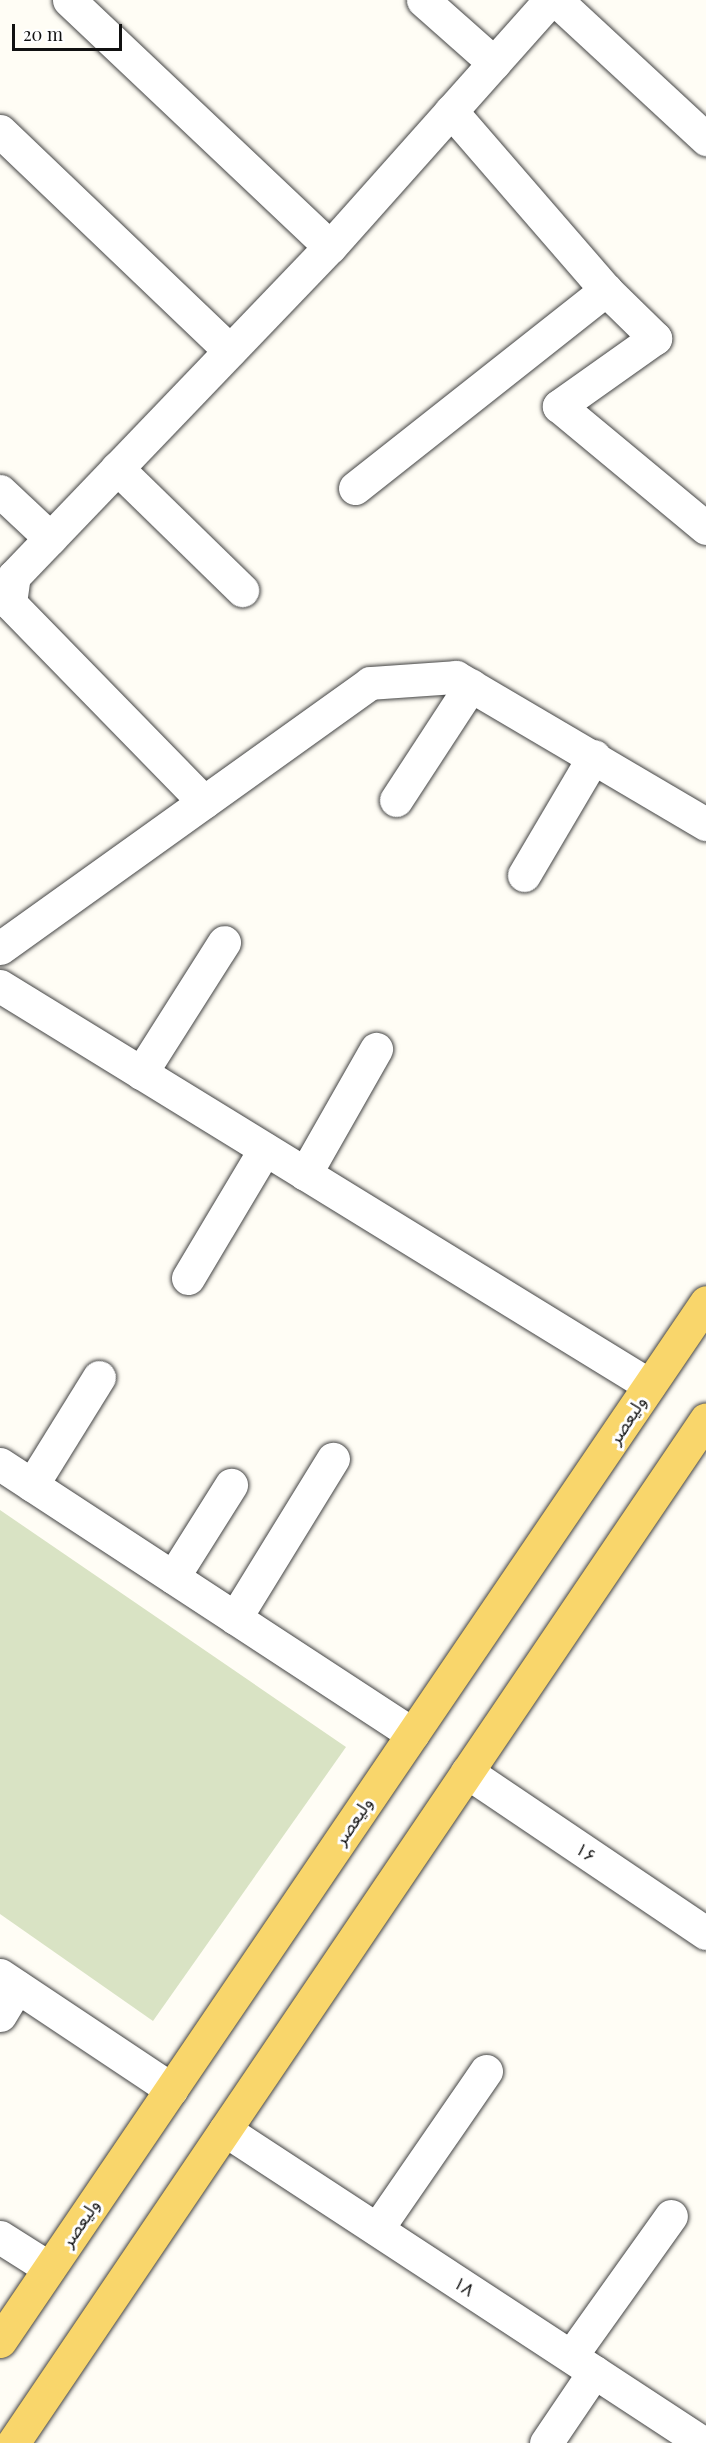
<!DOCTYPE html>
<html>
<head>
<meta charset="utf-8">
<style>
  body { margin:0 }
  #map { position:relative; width:706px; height:2443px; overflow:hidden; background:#fffdf5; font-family:"Playfair Display","Noto Sans Arabic",serif }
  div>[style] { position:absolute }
  .cemetery>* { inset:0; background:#d9e3c4 }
  .roads { filter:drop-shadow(0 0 2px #444) drop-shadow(0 0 2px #444) }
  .minor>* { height:33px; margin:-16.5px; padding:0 16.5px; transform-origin:16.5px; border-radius:16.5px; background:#fff }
  .major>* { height:33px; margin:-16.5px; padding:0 16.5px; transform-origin:16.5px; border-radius:16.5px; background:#f9d66b }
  span { translate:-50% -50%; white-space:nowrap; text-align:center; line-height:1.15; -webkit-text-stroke:6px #fff; paint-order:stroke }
  .street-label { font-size:18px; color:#111 }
  .scale { position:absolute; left:12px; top:24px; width:110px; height:27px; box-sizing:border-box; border:3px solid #111; border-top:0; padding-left:8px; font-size:18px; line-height:21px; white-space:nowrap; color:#111; -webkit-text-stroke:4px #fff; paint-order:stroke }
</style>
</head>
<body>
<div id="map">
  <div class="cemetery">
    <div style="clip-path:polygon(0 1510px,346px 1747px,153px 2021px,0 1914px)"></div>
  </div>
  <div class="roads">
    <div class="minor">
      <div style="left:69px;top:0;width:359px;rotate:43.4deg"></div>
      <div style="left:423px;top:0;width:95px;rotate:41.6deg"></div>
      <div style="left:556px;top:0;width:205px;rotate:42.8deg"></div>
      <div style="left:0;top:131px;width:318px;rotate:43.7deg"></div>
      <div style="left:606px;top:290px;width:69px;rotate:44.4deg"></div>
      <div style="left:655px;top:338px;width:118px;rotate:144.7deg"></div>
      <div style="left:559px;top:406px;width:191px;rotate:39.7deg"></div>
      <div style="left:117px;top:468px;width:175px;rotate:44.3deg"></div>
      <div style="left:355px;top:488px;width:320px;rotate:-38.3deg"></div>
      <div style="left:606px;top:290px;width:237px;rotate:-130.9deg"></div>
      <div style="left:0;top:491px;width:69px;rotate:43.2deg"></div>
      <div style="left:396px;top:800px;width:137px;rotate:-56.9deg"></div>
      <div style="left:204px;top:802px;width:278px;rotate:-134.3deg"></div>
      <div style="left:10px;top:603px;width:27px;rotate:-82deg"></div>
      <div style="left:14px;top:576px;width:456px;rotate:-46.2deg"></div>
      <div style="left:330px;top:247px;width:331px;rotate:-48.3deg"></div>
      <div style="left:524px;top:875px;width:138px;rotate:-59.5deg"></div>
      <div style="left:0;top:948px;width:455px;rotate:-35.6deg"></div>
      <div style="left:370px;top:683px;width:86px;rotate:-4deg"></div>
      <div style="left:456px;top:677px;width:290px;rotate:30.5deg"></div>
      <div style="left:0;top:986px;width:762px;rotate:31.58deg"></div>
      <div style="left:141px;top:1073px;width:155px;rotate:-57.6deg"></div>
      <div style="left:305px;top:1174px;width:144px;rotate:-60.4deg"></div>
      <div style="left:188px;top:1278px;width:150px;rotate:-59.2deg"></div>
      <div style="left:0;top:1464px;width:493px;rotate:33.2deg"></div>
      <div style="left:32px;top:1485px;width:127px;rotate:-58.2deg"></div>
      <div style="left:173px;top:1577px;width:109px;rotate:-57.8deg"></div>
      <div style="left:235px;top:1618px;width:187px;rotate:-58.4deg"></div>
      <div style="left:467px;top:1772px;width:288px;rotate:34deg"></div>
      <div style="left:0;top:1975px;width:206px;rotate:33.7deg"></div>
      <div style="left:0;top:2015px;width:33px;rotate:-59deg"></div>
      <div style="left:225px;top:2130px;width:571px;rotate:33.22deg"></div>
      <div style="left:377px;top:2229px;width:192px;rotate:-55.4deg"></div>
      <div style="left:0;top:2237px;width:58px;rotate:32.3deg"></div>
      <div style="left:571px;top:2356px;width:172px;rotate:-54.5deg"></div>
      <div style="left:546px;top:2443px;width:86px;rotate:-55.9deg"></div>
    </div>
    <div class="major">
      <div style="left:0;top:2341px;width:1256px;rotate:-55.8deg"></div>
      <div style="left:13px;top:2443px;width:1236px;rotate:-55.91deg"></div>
    </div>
  </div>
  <div class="street-label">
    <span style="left:627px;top:1420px;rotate:-57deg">ولیعصر</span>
    <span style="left:353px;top:1821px;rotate:-56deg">ولیعصر</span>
    <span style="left:586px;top:1852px;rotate:34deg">۱۶</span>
    <span style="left:80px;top:2223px;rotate:-56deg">ولیعصر</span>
    <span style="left:464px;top:2286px;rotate:33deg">۱۸</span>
  </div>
  <div class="scale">20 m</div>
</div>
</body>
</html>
